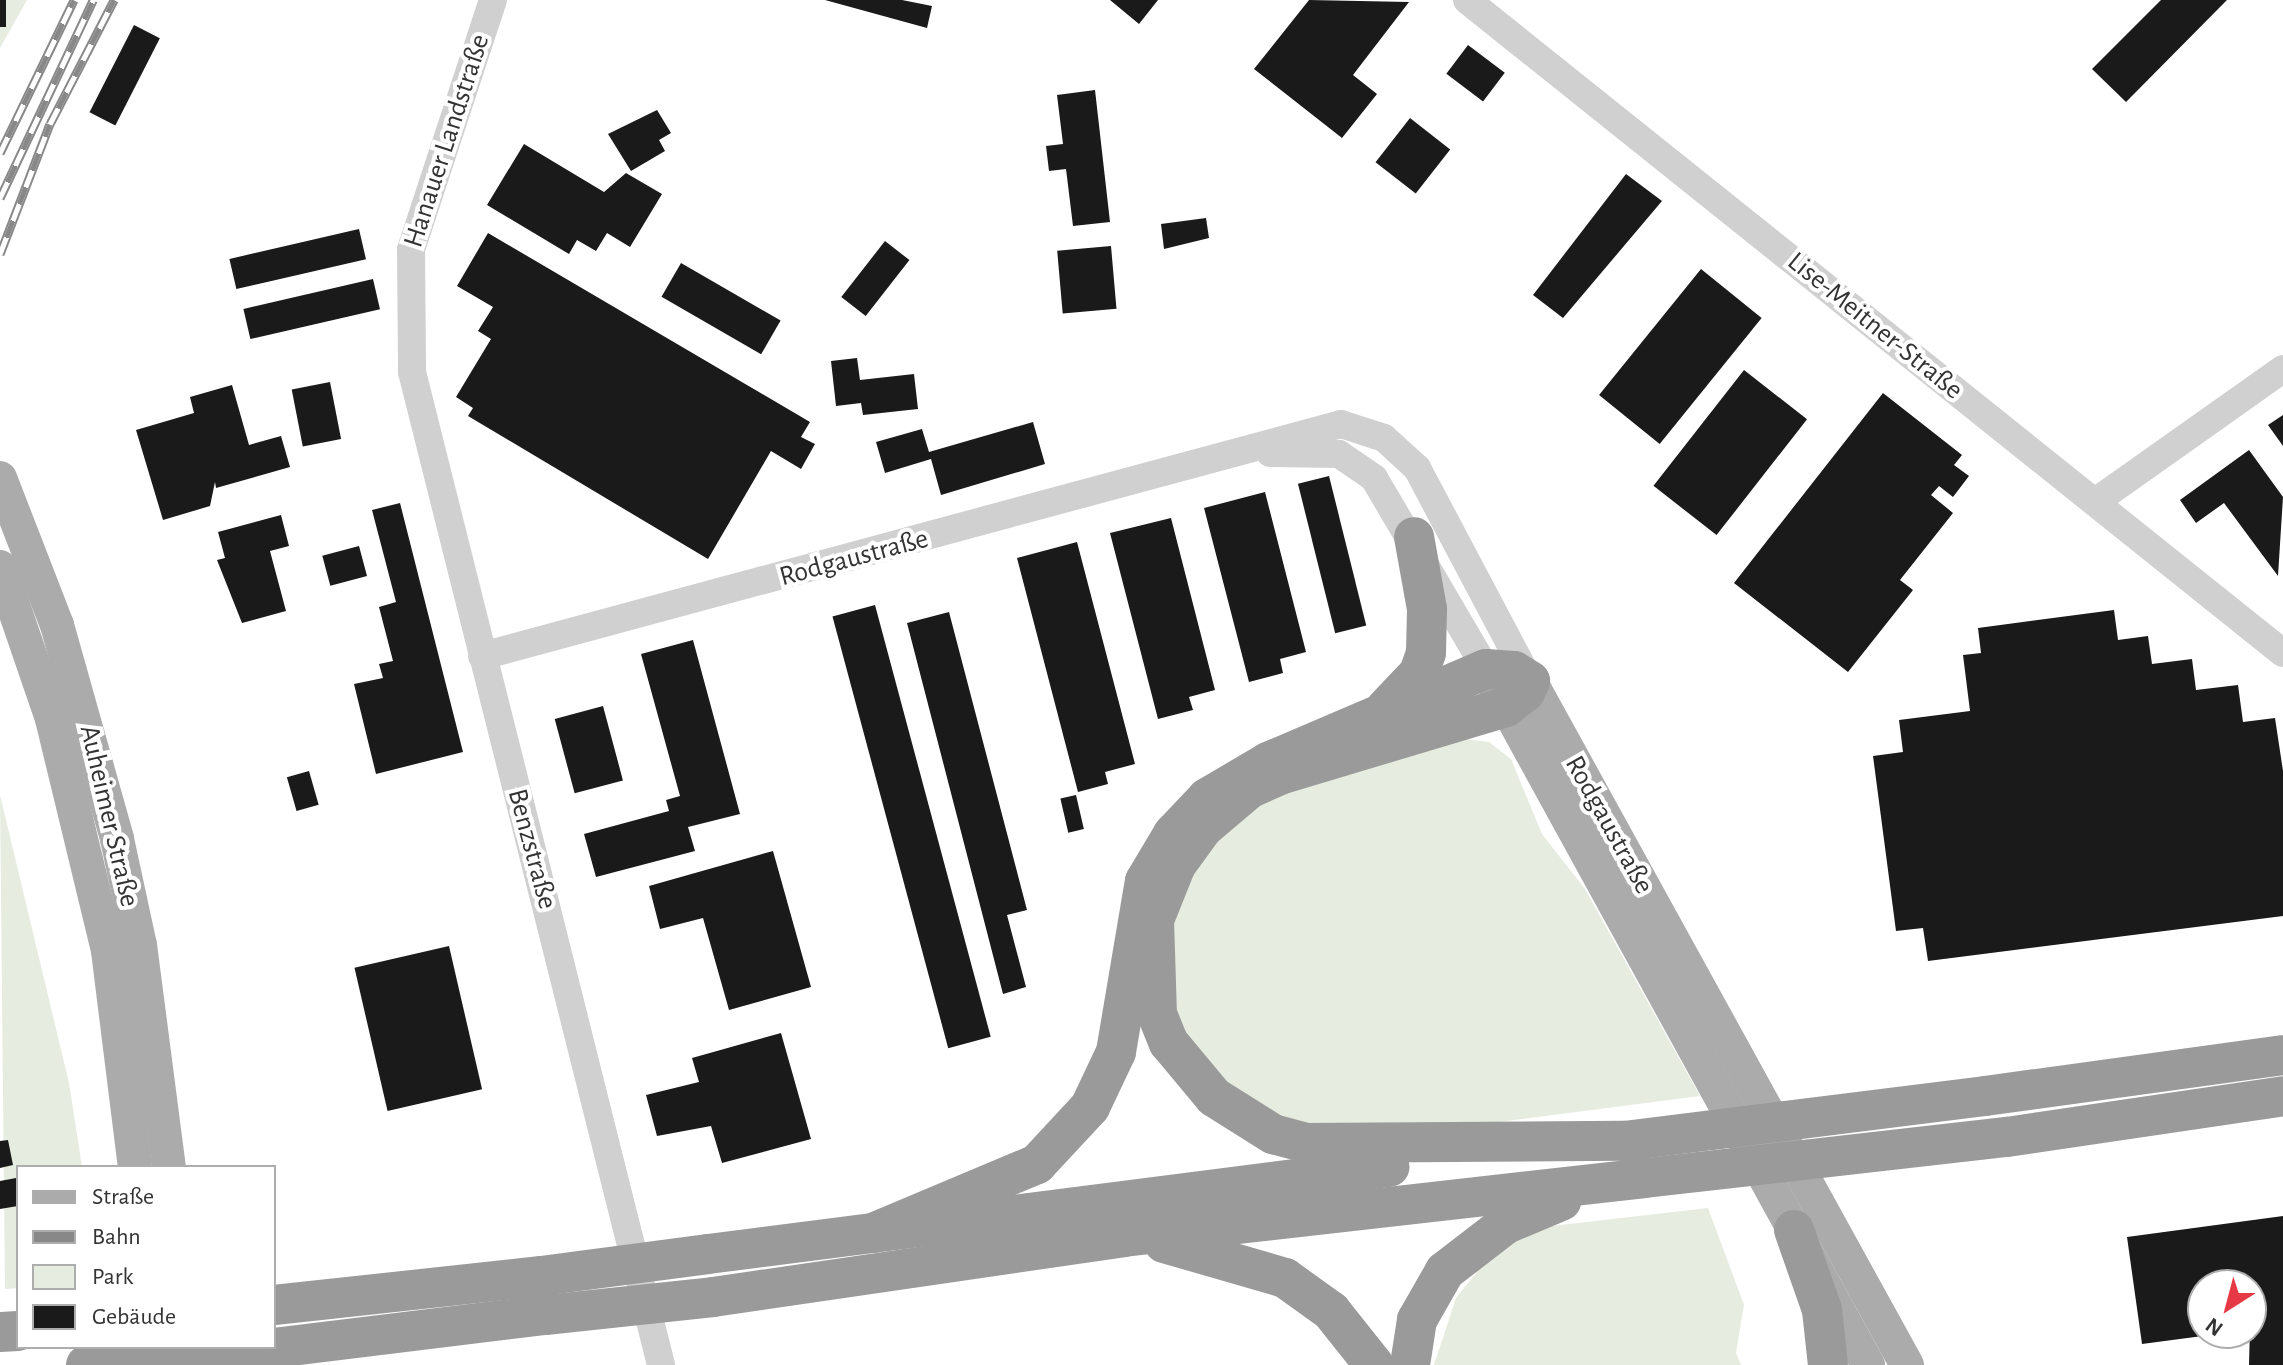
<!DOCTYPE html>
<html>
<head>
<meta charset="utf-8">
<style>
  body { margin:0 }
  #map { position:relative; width:2283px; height:1365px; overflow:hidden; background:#fff; font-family:"Alegreya Sans",sans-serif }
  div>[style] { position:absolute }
  .green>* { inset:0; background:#e6ecdf }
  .building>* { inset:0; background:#1a1a1a; transform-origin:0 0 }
  .minor>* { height:28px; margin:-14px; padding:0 14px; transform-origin:14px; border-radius:14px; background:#d0d0d0 }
  .major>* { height:34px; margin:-17px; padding:0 17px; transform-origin:17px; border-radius:17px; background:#ababab }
  .highway>* { height:40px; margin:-20px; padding:0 20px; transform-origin:20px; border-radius:20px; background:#9a9a9a }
  .rail>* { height:9px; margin-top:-4.5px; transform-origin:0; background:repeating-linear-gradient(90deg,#fff 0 18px,#888 0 36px); box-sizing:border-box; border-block:2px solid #888 }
  .highway-bridge>* { height:40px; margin:-20px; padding:0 20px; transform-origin:20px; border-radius:20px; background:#9a9a9a }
  span { translate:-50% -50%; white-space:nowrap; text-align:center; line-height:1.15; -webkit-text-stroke:8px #fff; paint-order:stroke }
  .street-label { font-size:28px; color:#333 }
  .legend { position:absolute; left:16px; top:1165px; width:260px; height:184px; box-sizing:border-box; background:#fff; border:2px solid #adadad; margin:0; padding:10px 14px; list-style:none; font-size:24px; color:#333 }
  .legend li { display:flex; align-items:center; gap:16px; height:40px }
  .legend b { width:40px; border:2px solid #adadad }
  .north { position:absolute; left:2187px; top:1269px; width:80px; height:80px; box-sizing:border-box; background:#fff; border:2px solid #adadad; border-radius:50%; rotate:216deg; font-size:22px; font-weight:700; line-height:32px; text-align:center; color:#333 }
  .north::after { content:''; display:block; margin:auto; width:28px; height:36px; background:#e63946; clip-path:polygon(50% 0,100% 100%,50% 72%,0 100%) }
</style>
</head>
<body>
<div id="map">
  <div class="green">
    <div style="clip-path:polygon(0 0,27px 0,0 48px)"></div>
    <div style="clip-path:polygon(1466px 739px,1489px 742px,1511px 759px,1542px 834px,1585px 889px,1700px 1096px,1343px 1142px,1273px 1127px,1177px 1038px,1168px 895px,1253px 795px)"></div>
    <div style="clip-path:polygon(0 795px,69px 1083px,82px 1167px,18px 1167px,18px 1288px,5px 1289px)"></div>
    <div style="clip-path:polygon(1708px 1208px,1744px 1305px,1736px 1353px,1741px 1365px,1434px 1365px,1456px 1298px,1497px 1247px,1543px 1227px)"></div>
  </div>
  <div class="building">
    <div style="left:0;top:0;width:6px;height:27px"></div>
    <div style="clip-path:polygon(825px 0,902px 0,932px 6px,927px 28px)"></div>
    <div style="clip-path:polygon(1110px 0,1158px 0,1139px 24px)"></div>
    <div style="clip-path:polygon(1309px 0,1409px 2px,1353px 75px,1377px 94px,1342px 138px,1254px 69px)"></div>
    <div style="clip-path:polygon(2161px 0,2227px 0,2126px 102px,2092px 69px)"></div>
    <div style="left:134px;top:25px;width:29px;height:98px;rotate:27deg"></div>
    <div style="left:1468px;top:45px;width:46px;height:36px;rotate:37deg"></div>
    <div style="clip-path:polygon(1095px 90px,1110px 222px,1073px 226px,1066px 169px,1049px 171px,1046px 146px,1063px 144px,1057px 95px)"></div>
    <div style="clip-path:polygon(657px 110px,671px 133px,659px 140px,665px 151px,631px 171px,608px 134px)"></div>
    <div style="left:1410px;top:118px;width:51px;height:56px;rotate:38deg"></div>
    <div style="clip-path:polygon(524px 144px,604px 192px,626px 173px,662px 194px,630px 247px,607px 233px,596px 251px,577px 240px,569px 254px,487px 205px)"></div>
    <div style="clip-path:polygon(1626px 174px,1662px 201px,1563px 318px,1533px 295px)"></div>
    <div style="clip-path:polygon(1206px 218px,1209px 238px,1164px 249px,1161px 224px)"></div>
    <div style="left:359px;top:229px;width:31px;height:133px;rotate:77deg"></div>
    <div style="clip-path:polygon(488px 233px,810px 422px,801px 437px,815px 444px,801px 469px,771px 451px,708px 559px,468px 416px,473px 408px,456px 397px,491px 339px,478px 331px,493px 307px,457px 286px)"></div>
    <div style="left:885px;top:241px;width:31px;height:71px;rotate:38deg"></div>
    <div style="left:1111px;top:246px;width:63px;height:54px;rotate:85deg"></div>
    <div style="left:681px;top:263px;width:115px;height:39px;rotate:30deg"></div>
    <div style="left:1701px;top:269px;width:78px;height:162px;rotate:39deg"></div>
    <div style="left:373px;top:279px;width:31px;height:133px;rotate:77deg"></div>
    <div style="clip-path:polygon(857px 358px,860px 380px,914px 374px,918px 409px,863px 415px,861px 403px,836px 406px,831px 361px)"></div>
    <div style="left:1744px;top:370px;width:80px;height:147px;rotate:38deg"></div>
    <div style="left:330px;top:382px;width:58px;height:39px;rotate:79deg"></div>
    <div style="clip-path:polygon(232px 385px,249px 445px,281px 436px,290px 467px,216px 488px,215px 482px,210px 506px,163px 520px,136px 430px,194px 413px,190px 397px)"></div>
    <div style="clip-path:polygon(1883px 393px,1962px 455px,1954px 465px,1969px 476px,1953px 497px,1939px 486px,1931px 495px,1953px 513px,1900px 580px,1913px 590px,1848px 672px,1734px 583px)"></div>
    <div style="clip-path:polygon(2283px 415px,2283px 446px,2268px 425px)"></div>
    <div style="clip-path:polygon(1033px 422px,1045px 464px,941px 495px,931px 459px,885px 473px,876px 442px,922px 429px,929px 452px)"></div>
    <div style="clip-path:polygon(2249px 450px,2283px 497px,2278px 576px,2224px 503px,2196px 523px,2180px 500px)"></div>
    <div style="left:1329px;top:476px;width:154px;height:32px;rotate:76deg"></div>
    <div style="clip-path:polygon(1265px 492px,1306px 652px,1280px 659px,1283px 673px,1249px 682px,1204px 508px)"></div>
    <div style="clip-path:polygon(400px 503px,463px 752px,376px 774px,354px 684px,383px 678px,379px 664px,393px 661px,379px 607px,396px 602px,372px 510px)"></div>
    <div style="clip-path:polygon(281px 515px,289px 546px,270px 551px,286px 611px,242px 623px,217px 560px,225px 558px,218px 532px)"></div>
    <div style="clip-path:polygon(1171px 518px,1215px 690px,1189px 697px,1193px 710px,1158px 719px,1110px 533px)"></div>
    <div style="clip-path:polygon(1077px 542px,1135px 764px,1105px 772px,1108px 784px,1078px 792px,1017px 558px)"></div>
    <div style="left:359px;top:546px;width:31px;height:38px;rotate:75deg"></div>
    <div style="left:875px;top:605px;width:447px;height:44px;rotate:75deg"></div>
    <div style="clip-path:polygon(2114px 610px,2118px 640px,2148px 636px,2152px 664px,2192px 659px,2196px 690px,2238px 685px,2243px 722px,2275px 718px,2283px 771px,2283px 916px,1928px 961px,1923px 928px,1896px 931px,1873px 756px,1903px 752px,1899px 720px,1970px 711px,1963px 655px,1981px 653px,1978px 628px)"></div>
    <div style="clip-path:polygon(949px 612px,1027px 910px,1007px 915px,1026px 987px,1003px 994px,907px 623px)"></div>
    <div style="clip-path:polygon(693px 640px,740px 814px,688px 827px,695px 851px,596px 877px,584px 834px,669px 811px,666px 800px,680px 796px,641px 654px)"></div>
    <div style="left:603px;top:706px;width:77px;height:50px;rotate:75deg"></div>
    <div style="left:309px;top:771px;width:35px;height:23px;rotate:74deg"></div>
    <div style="left:1076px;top:795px;width:35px;height:16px;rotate:77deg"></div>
    <div style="clip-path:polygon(773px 851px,811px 987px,729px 1010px,703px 918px,660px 929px,649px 886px)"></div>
    <div style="left:449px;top:946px;width:147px;height:97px;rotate:77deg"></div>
    <div style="clip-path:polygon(781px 1033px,811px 1139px,722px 1163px,711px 1126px,657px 1136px,646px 1095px,699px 1082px,692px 1058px)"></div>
    <div style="clip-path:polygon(8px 1140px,13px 1165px,0 1168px,0 1141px)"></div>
    <div style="clip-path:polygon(16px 1178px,18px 1206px,0 1209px,0 1181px)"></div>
    <div style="clip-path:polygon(2283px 1216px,2283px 1365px,2249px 1365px,2251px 1285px,2203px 1285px,2203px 1333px,2210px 1335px,2142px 1344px,2127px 1237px)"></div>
  </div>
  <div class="minor">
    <div style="left:493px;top:0;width:263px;rotate:108.2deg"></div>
    <div style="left:411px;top:250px;width:122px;rotate:89.5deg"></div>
    <div style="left:412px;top:372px;width:1024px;rotate:75.92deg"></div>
    <div style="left:1467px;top:0;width:1045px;rotate:38.67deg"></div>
    <div style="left:1270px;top:453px;width:69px;rotate:0.8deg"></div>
    <div style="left:1339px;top:454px;width:42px;rotate:34.4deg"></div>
    <div style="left:1374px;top:478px;width:221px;rotate:59.6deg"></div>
    <div style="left:2095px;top:502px;width:230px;rotate:-35.3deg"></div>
    <div style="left:482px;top:656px;width:890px;rotate:-15.11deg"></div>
    <div style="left:1341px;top:424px;width:45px;rotate:18deg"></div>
    <div style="left:1384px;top:438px;width:45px;rotate:42.3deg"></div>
    <div style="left:1417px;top:468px;width:241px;rotate:62.1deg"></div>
  </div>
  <div class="major">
    <div style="left:0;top:478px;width:158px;rotate:68.8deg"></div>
    <div style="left:57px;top:625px;width:222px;rotate:74.3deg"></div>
    <div style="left:117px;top:839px;width:108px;rotate:77.8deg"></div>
    <div style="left:140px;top:945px;width:224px;rotate:82.6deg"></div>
    <div style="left:0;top:567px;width:161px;rotate:71.1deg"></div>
    <div style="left:52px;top:719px;width:239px;rotate:76.4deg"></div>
    <div style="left:108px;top:951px;width:218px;rotate:82.9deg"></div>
    <div style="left:1530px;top:681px;width:781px;rotate:61.14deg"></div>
    <div style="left:1494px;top:684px;width:777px;rotate:61.22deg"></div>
  </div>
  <div class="highway">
    <div style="left:1385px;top:709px;width:50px;rotate:-46.6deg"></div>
    <div style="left:1419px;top:673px;width:21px;rotate:-71deg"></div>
    <div style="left:1426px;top:653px;width:44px;rotate:-88.7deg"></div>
    <div style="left:1427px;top:609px;width:73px;rotate:-100.2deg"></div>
    <div style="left:1985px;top:1096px;width:301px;rotate:-7.8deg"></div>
    <div style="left:2007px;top:1137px;width:279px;rotate:-8.4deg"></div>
    <div style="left:1794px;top:1230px;width:85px;rotate:70.7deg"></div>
    <div style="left:1822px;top:1310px;width:55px;rotate:83.8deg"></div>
    <div style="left:873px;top:1233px;width:178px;rotate:-22.8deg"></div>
    <div style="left:1037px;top:1164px;width:78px;rotate:-47.1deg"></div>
    <div style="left:1090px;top:1107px;width:61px;rotate:-64.7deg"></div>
    <div style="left:1116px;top:1052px;width:173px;rotate:-80.4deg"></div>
    <div style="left:1145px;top:881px;width:55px;rotate:-59.2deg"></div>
    <div style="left:1173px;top:834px;width:50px;rotate:-46.6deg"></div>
    <div style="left:1207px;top:798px;width:71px;rotate:-30.5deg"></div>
    <div style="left:1268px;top:762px;width:237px;rotate:-23.1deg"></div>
    <div style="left:1486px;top:669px;width:28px;rotate:4deg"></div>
    <div style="left:1514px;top:671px;width:19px;rotate:32deg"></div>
    <div style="left:1530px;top:681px;width:12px;rotate:114deg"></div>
    <div style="left:1525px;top:692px;width:24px;rotate:142deg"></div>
    <div style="left:1506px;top:707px;width:236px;rotate:163.3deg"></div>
    <div style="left:1280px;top:775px;width:34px;rotate:156deg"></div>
    <div style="left:1249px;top:789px;width:60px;rotate:139.7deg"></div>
    <div style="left:1203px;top:828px;width:46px;rotate:126.1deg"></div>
    <div style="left:1176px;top:865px;width:59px;rotate:111.8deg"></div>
    <div style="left:1154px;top:920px;width:94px;rotate:88.2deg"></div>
    <div style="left:1157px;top:1014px;width:31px;rotate:68deg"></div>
    <div style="left:1169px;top:1043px;width:70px;rotate:50.2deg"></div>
    <div style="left:1214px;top:1097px;width:70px;rotate:32.1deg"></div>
    <div style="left:1273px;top:1134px;width:34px;rotate:15deg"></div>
    <div style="left:1306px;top:1143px;width:318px;rotate:-0.4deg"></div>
    <div style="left:1164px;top:1243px;width:126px;rotate:16.1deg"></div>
    <div style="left:1285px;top:1278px;width:57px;rotate:35.7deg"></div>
    <div style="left:1331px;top:1311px;width:69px;rotate:51.5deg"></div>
    <div style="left:708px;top:1254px;width:687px;rotate:-7.28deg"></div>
    <div style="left:713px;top:1297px;width:415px;rotate:-8.3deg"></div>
    <div style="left:1124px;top:1237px;width:524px;rotate:-6.46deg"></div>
    <div style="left:274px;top:1305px;width:269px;rotate:-6.2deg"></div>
    <div style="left:0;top:1332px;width:18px;rotate:-3deg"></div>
    <div style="left:250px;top:1351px;width:297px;rotate:-7deg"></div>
    <div style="left:1410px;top:1365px;width:46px;rotate:-81.2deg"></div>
    <div style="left:1417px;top:1320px;width:56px;rotate:-60.3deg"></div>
    <div style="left:1445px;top:1271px;width:77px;rotate:-37.6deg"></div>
    <div style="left:1506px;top:1224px;width:60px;rotate:-22.7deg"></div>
  </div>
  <div class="rail">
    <div style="left:0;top:153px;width:170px;rotate:-64.2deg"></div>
    <div style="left:0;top:198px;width:219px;rotate:-64.8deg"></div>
    <div style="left:0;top:254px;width:139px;rotate:-69deg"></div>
    <div style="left:50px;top:124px;width:140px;rotate:-62.7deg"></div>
  </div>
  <div class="highway-bridge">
    <div style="left:1624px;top:1141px;width:364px;rotate:-7.1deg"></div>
    <div style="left:1645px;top:1178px;width:364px;rotate:-6.5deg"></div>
    <div style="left:541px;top:1276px;width:168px;rotate:-7.5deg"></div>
    <div style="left:545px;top:1315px;width:169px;rotate:-6.1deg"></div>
    <div style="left:86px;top:1365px;width:165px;rotate:-4.9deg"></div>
  </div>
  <div class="street-label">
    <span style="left:447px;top:141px;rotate:-72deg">Hanauer Landstraße</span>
    <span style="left:1875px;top:326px;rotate:39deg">Lise-Meitner-Straße</span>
    <span style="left:854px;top:558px;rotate:-15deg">Rodgaustraße</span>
    <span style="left:109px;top:816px;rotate:77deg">Auheimer Straße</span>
    <span style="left:1609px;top:825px;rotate:61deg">Rodgaustraße</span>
    <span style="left:532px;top:849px;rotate:75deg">Benzstraße</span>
  </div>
  <ul class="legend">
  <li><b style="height:10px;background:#ababab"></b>Straße</li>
  <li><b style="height:10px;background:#888"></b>Bahn</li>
  <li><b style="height:22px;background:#e6ecdf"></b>Park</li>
  <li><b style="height:22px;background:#1a1a1a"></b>Gebäude</li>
  </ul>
  <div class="north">N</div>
</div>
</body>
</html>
